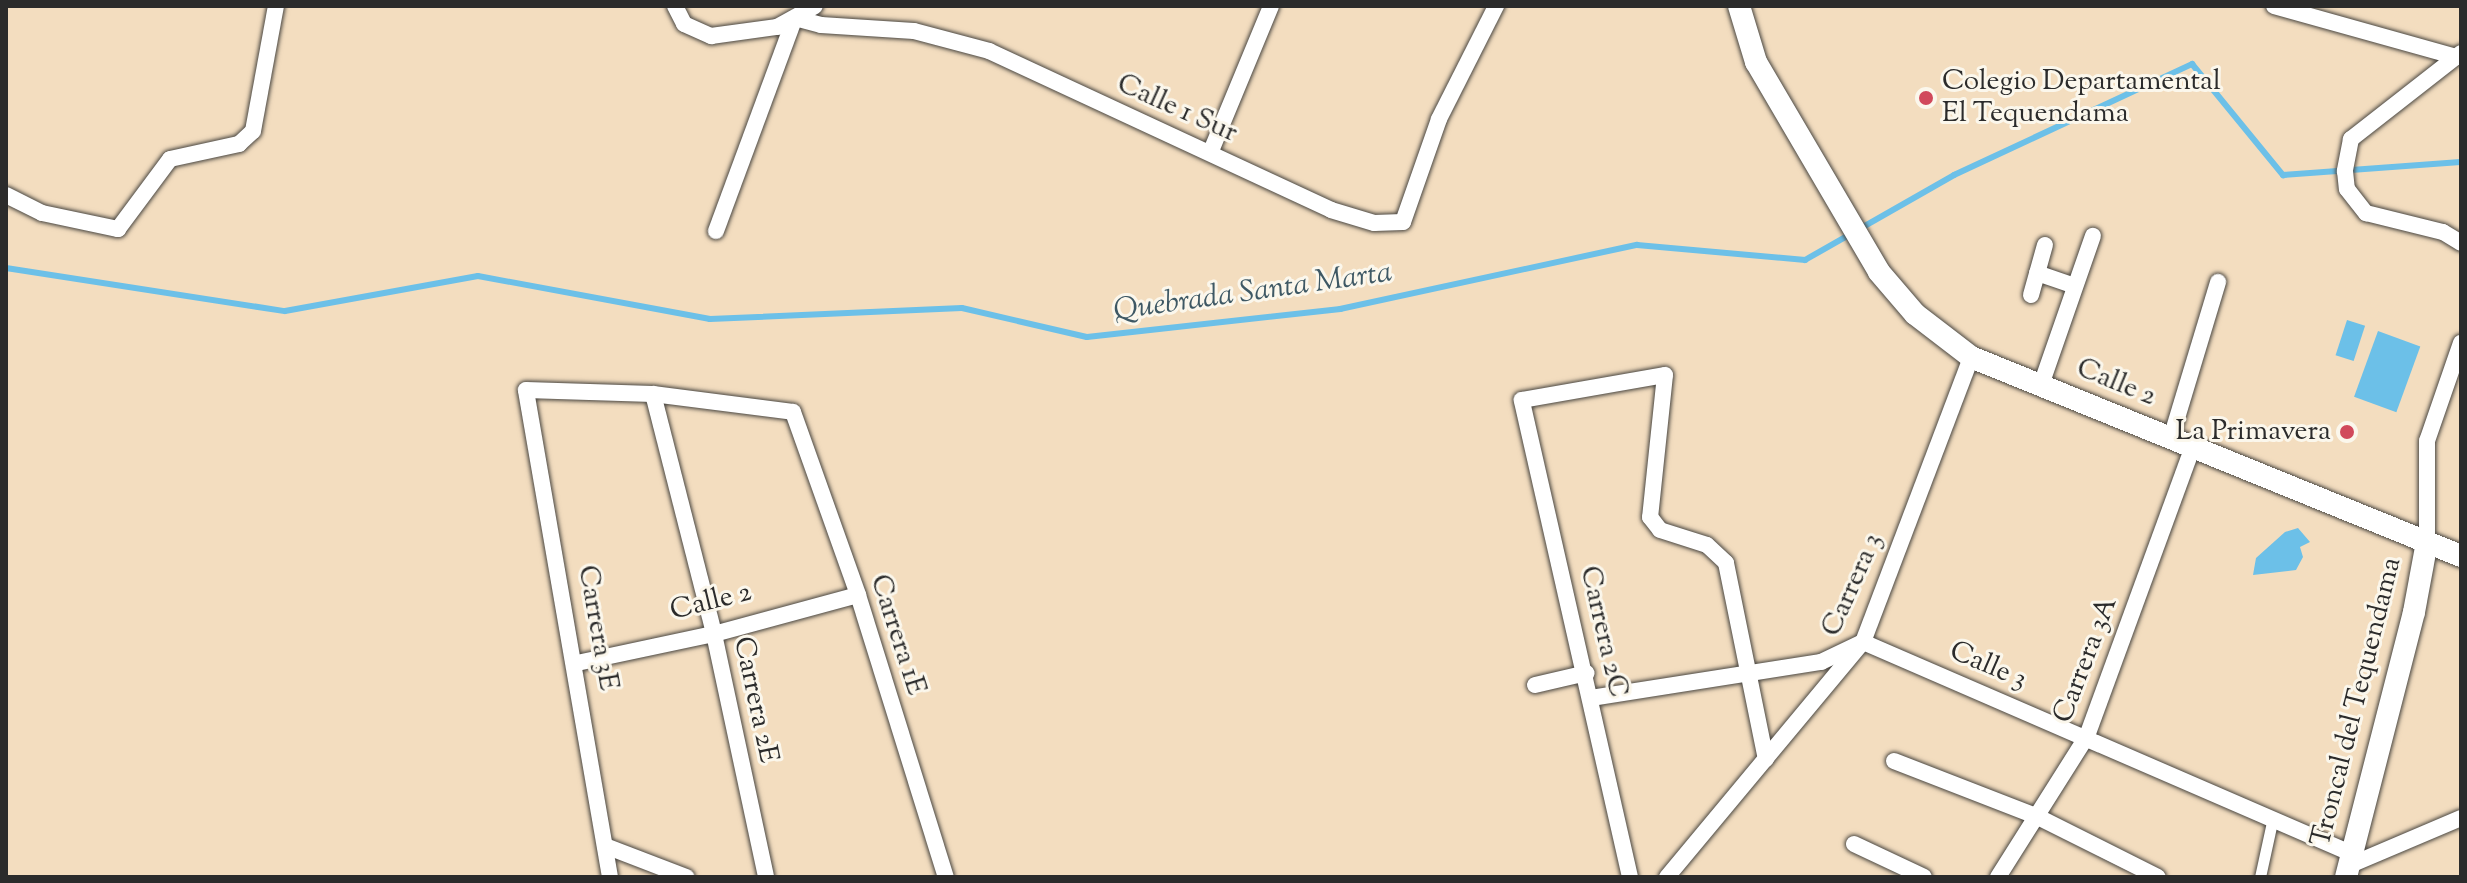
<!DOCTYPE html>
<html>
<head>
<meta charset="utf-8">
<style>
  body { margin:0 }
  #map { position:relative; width:2467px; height:883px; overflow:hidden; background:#f3ddbf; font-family:"Sorts Mill Goudy",serif }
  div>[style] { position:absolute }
  .water>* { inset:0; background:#6cc0e8; transform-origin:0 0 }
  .stream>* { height:6px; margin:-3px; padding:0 3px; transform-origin:3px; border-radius:3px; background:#6cc0e8 }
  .roads { filter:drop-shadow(0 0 2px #494641) drop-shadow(0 0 2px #494641) }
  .pedestrian>* { height:11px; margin:-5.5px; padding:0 5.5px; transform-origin:5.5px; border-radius:5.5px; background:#fff }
  .minor>* { height:16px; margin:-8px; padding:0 8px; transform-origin:8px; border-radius:8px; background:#fff }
  .secondary>* { height:22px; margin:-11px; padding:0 11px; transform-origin:11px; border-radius:11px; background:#fff }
  .dots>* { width:22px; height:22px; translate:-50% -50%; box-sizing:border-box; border:4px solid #fbf7ec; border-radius:50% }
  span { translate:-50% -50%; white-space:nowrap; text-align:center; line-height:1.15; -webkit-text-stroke:6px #fbf7ec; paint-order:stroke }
  .poi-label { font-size:28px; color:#2b2b2b }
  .left { translate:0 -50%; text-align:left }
  .right { translate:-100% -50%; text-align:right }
  .street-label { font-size:28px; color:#2b2b2b }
  .water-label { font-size:30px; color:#3e5864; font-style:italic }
  .frame { position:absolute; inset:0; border:8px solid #2b2b2b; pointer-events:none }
</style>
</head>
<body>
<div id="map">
  <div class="water">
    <div style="left:2347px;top:320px;width:19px;height:37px;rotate:18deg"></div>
    <div style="left:2378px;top:331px;width:45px;height:70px;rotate:20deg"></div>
    <div style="clip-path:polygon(2298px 528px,2310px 542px,2300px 547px,2303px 557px,2296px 570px,2253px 575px,2256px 558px,2285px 532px)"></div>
  </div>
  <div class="stream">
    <div style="left:6px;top:268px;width:282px;rotate:8.8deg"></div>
    <div style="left:285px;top:311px;width:196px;rotate:-10.3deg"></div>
    <div style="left:478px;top:276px;width:236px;rotate:10.5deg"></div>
    <div style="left:710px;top:319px;width:252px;rotate:-2.5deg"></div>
    <div style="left:962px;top:308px;width:128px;rotate:13.1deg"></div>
    <div style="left:1087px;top:337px;width:255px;rotate:-6.3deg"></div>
    <div style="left:1340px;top:309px;width:304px;rotate:-12.2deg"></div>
    <div style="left:1637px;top:245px;width:169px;rotate:5.1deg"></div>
    <div style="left:1805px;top:260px;width:172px;rotate:-29.7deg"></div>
    <div style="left:1954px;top:175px;width:263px;rotate:-25deg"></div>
    <div style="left:2192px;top:64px;width:144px;rotate:50.7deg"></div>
    <div style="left:2283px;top:175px;width:178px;rotate:-4.2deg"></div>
  </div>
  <div class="roads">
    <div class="pedestrian">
      <div style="left:2260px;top:877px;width:56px;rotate:-77.7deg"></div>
    </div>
    <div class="minor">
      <div style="left:675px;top:6px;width:20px;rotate:63deg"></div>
      <div style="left:684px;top:24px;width:30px;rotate:24deg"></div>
      <div style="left:711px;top:36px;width:67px;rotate:-7.8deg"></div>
      <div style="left:777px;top:27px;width:43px;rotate:-28.9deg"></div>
      <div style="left:2274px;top:6px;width:190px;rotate:15.6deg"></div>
      <div style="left:795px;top:18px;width:27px;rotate:15deg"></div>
      <div style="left:821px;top:25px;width:93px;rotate:3.7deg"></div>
      <div style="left:914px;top:31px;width:78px;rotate:14.9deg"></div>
      <div style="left:989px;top:51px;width:377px;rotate:24.9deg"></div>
      <div style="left:1331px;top:210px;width:45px;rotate:16.8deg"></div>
      <div style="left:1374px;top:223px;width:29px;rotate:-2deg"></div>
      <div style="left:1403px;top:222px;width:109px;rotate:-70.7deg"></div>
      <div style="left:1439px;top:119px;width:127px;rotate:-63.2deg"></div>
      <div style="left:2461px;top:53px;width:140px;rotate:142deg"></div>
      <div style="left:2351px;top:139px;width:33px;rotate:101deg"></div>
      <div style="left:2345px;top:171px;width:18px;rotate:84deg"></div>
      <div style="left:2347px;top:189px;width:31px;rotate:52deg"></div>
      <div style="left:2366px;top:213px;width:79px;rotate:13.9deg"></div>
      <div style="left:2443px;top:232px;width:21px;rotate:31deg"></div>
      <div style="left:1211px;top:151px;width:157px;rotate:-67.5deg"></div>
      <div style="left:6px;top:195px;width:40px;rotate:26.6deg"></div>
      <div style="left:42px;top:213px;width:78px;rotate:11.9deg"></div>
      <div style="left:118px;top:229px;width:87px;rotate:-53.4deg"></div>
      <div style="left:170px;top:159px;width:71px;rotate:-12.3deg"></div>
      <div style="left:239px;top:144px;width:19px;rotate:-43deg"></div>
      <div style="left:253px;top:131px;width:127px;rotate:-79.6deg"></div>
      <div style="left:716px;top:231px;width:227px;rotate:-69.7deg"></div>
      <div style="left:2037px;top:273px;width:40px;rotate:18.9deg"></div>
      <div style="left:2031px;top:295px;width:52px;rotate:-74.4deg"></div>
      <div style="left:2041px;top:385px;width:158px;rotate:-70.8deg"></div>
      <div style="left:653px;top:394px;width:248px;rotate:75.7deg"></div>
      <div style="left:714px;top:634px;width:249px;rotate:77.9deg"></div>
      <div style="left:2171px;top:438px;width:163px;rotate:-73.2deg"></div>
      <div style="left:2427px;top:542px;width:101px;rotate:-90deg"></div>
      <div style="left:2427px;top:441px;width:104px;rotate:-70.9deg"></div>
      <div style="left:577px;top:663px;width:140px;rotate:-12deg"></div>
      <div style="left:714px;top:634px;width:149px;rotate:-15.2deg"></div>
      <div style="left:1535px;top:685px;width:53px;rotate:-13deg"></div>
      <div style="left:1591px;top:698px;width:233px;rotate:-8.9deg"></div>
      <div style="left:1821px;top:662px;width:47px;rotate:-25.5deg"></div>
      <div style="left:1863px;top:642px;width:529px;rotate:23.41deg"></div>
      <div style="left:1894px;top:761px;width:152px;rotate:21.2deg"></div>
      <div style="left:2036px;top:816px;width:136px;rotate:26.6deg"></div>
      <div style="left:1854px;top:844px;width:77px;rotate:25.2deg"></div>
      <div style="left:608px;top:847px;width:84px;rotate:21deg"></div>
      <div style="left:2348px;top:866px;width:123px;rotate:-23deg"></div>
      <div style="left:610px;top:877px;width:494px;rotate:-99.8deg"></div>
      <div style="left:526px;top:390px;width:127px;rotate:1.8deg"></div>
      <div style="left:653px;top:394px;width:141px;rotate:7.3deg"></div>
      <div style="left:793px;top:412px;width:194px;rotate:70.4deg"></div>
      <div style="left:858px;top:595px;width:295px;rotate:72.7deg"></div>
      <div style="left:1630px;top:877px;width:489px;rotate:-102.8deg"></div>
      <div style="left:1522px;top:400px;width:145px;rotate:-9.9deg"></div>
      <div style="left:1665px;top:375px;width:143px;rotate:96deg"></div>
      <div style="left:1650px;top:517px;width:16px;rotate:52deg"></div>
      <div style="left:1660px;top:530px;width:49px;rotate:17.7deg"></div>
      <div style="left:1707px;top:545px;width:26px;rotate:43deg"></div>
      <div style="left:1726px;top:563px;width:200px;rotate:78.5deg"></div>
      <div style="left:1667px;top:877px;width:306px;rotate:-50.2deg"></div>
      <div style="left:1863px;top:642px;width:305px;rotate:-69.2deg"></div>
      <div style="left:1998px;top:877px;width:167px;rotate:-57.7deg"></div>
      <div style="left:2087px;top:736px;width:308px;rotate:-69.9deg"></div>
    </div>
    <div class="secondary">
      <div style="left:1739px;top:6px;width:59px;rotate:73.1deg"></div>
      <div style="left:1756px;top:62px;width:243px;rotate:59.6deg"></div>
      <div style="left:1879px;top:272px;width:55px;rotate:49.4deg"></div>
      <div style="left:1915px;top:314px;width:71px;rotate:37.5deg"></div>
      <div style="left:1971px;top:357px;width:529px;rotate:22.1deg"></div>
      <div style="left:2346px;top:877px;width:274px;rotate:-75.6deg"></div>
      <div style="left:2414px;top:612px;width:71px;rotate:-79.5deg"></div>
    </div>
  </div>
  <div class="dots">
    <div style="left:1926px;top:98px;background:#d1495b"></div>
    <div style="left:2347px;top:432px;background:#d1495b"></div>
  </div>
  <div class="poi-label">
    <span class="left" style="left:1942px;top:98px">Colegio Departamental<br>El Tequendama</span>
    <span class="right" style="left:2331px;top:432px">La Primavera</span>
  </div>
  <div class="street-label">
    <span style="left:1177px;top:109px;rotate:24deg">Calle 1 Sur</span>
    <span style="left:2116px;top:383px;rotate:22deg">Calle 2</span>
    <span style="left:1853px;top:585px;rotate:-66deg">Carrera 3</span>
    <span style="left:711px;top:602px;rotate:-14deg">Calle 2</span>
    <span style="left:597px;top:628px;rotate:80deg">Carrera 3E</span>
    <span style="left:1603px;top:632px;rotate:77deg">Carrera 2C</span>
    <span style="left:897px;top:635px;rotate:72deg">Carrera 1E</span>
    <span style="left:2086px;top:660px;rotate:-69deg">Carrera 3A</span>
    <span style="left:1988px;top:666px;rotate:23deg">Calle 3</span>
    <span style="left:755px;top:700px;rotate:78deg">Carrera 2E</span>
    <span style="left:2357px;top:702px;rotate:-76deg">Troncal del Tequendama</span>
  </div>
  <div class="water-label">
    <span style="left:1253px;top:293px;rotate:-8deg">Quebrada Santa Marta</span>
  </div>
  <div class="frame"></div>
</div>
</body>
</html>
